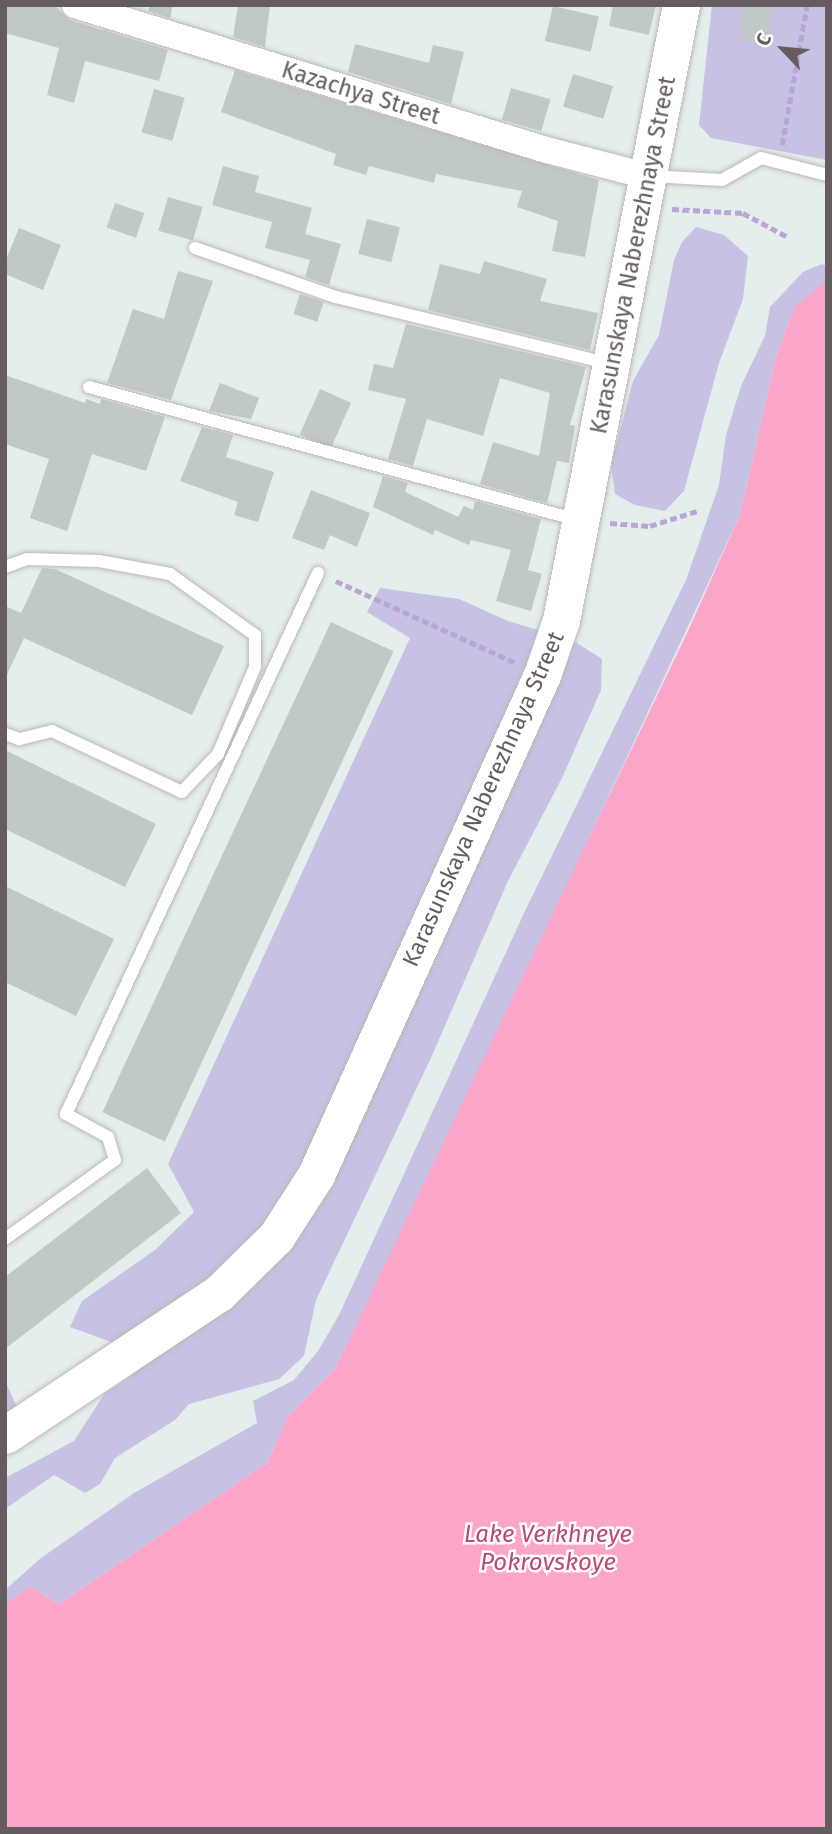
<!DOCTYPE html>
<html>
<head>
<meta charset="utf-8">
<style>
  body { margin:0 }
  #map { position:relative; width:832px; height:1834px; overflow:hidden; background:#e4eeed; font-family:"Fira Sans",sans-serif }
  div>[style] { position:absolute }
  .green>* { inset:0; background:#c7c1e4 }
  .water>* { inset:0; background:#fba6c8 }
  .building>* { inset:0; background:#c0c9c7; transform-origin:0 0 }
  .path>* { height:4.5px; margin-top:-2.25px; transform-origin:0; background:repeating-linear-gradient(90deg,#b9a5d6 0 7px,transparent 0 10.5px) }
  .roads { filter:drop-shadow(0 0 2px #bdb6b8) drop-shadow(0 0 2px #bdb6b8) }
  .lane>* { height:12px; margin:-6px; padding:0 6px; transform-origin:6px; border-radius:6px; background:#fff }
  .street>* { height:26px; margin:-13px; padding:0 13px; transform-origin:13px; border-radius:13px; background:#fff }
  .secondary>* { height:37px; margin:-18.5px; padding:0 18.5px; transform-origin:18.5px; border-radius:18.5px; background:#fff }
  span { translate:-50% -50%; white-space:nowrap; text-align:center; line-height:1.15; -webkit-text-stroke:5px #fff; paint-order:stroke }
  .street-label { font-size:23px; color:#645c5e }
  .water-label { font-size:24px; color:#be496f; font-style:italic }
  .frame { position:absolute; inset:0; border:7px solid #645c5e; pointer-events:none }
  .north { position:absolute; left:748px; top:14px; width:70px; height:70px; -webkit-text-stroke:5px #fff; paint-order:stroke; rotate:296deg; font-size:19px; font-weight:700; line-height:28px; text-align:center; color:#645c5e }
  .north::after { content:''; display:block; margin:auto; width:24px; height:32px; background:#645c5e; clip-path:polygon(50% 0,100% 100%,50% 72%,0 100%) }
</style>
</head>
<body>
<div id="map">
  <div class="green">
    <div style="clip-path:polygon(712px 5px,827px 5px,827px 160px,711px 138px,699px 125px)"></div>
    <div style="clip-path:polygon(696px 227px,724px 235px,748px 256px,743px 299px,719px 363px,684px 491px,665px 511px,635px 505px,615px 494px,611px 465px,633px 381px,659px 335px,674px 260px,682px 242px)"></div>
    <div style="clip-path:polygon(822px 264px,827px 266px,827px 285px,794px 308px,776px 357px,740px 515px,491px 1048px,335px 1369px,287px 1418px,267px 1463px,59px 1604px,30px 1587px,5px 1604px,5px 1590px,41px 1558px,134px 1493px,257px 1423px,253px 1401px,294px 1380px,318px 1351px,339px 1315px,525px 911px,686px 580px,719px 485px,726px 435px,741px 386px,765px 336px,770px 307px,803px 272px)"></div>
    <div style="clip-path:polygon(380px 588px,459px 599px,508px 621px,574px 641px,602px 659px,601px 690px,562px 778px,508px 881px,430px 1060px,316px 1300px,304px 1356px,279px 1379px,189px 1404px,175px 1420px,115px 1458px,100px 1484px,85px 1493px,54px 1475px,5px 1509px,5px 1478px,74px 1441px,105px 1393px,130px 1377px,150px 1356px,70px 1327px,82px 1301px,155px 1250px,194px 1212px,168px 1164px,410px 638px,367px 612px)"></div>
    <div style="clip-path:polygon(5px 1381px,17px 1407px,5px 1463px)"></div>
  </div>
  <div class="water">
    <div style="clip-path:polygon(822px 284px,827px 285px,827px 1829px,5px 1829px,5px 1604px,30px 1587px,59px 1604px,267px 1463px,287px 1418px,335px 1369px,688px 631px,740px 515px,776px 357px,794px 308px)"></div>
  </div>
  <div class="building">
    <div style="clip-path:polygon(5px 5px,54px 5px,70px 20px,168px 50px,159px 81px,85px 61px,74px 103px,47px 95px,59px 48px,5px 33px)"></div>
    <div style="clip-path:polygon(150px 5px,173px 5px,170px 18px,148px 11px)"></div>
    <div style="clip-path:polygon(238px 5px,270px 5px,265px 47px,233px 37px)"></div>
    <div style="clip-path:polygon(613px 5px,656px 5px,649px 35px,609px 26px)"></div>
    <div style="left:741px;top:5px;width:29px;height:36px"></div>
    <div style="left:553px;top:6px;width:47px;height:36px;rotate:13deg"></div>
    <div style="clip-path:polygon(355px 44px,429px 63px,433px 45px,464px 52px,451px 104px,348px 72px)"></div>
    <div style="clip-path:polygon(235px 70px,599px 180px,585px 257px,552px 251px,558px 221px,517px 207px,522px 191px,436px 174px,434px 183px,369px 166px,366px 175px,333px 165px,336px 154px,221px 112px)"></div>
    <div style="left:573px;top:74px;width:42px;height:34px;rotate:17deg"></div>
    <div style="left:511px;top:88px;width:41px;height:33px;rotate:16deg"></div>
    <div style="left:154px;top:89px;width:32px;height:45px;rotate:16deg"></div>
    <div style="clip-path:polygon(223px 166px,259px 176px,255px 192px,312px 208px,305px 234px,341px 244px,329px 285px,305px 277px,310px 260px,265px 248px,272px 222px,212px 205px)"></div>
    <div style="left:168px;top:197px;width:36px;height:35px;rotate:16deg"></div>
    <div style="left:115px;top:203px;width:31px;height:26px;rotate:19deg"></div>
    <div style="left:367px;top:219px;width:34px;height:36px;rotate:14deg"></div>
    <div style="clip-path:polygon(19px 228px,61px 245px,43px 290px,5px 274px,5px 262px)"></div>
    <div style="clip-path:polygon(484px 261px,547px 279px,540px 301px,598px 313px,590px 350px,428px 310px,440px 264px,480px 274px)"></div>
    <div style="clip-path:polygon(178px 271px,213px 281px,171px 400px,107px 383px,133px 309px,164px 319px)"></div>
    <div style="left:300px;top:294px;width:25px;height:21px;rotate:18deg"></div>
    <div style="clip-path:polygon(406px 324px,586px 367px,570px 425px,575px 426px,569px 463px,552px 460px,557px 461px,547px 503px,480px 484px,493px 442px,539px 456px,550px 393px,500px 378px,483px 436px,427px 419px,413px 466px,388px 459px,406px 399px,368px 390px,374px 364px,393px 368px)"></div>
    <div style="clip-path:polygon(5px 375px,85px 403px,86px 399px,100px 404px,101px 399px,165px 417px,146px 471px,92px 454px,67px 531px,30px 518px,49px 459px,5px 444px)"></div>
    <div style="clip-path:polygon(220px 383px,259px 398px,251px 419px,209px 411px)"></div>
    <div style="left:320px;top:389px;width:34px;height:50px;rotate:24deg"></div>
    <div style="clip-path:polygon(202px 427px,233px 435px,226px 457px,274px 472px,258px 522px,234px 515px,238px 502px,180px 481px)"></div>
    <div style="clip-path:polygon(383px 476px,408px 483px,405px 492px,458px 517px,464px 506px,473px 510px,475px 501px,541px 519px,528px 570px,542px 574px,531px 611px,496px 601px,511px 550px,471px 540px,469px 545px,435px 530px,433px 535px,373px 507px)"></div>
    <div style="clip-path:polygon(311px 490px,370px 513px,357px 547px,330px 535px,324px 550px,292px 538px)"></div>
    <div style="clip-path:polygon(42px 568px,55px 569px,224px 646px,192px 715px,24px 638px,5px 679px,5px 606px,21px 613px)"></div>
    <div style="left:331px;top:622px;width:69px;height:541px;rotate:25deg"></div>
    <div style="clip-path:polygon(5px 750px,156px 824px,125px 887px,5px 829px)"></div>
    <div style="clip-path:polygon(5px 886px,114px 939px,76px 1016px,5px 982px)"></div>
    <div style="clip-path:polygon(147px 1168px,181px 1213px,5px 1349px,5px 1277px)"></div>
  </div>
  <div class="path">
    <div style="left:782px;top:145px;width:142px;rotate:-79.9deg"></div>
    <div style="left:672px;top:209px;width:71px;rotate:3.2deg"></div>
    <div style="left:743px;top:213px;width:51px;rotate:28.1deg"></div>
    <div style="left:610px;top:523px;width:40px;rotate:4.3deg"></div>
    <div style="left:650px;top:526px;width:49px;rotate:-17.7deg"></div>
    <div style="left:336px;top:581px;width:198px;rotate:24.5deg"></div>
  </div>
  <div class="roads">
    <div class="lane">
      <div style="left:649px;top:176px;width:73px;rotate:3.1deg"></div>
      <div style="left:722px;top:180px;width:45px;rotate:-29.4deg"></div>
      <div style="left:761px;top:158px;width:68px;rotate:14.4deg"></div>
      <div style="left:195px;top:248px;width:149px;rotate:19.2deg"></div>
      <div style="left:336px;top:297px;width:279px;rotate:13.7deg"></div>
      <div style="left:89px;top:387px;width:507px;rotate:15.22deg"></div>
      <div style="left:5px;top:567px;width:23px;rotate:-20deg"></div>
      <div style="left:27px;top:559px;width:72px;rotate:1.6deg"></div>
      <div style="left:99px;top:561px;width:72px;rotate:10.4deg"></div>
      <div style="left:170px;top:574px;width:105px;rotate:35.7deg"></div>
      <div style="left:255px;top:635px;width:32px;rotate:90deg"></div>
      <div style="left:255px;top:667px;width:95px;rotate:113deg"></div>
      <div style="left:218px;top:754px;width:52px;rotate:133.5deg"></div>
      <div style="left:182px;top:792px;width:144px;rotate:-154.9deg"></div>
      <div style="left:52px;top:731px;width:34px;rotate:166deg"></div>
      <div style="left:19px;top:739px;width:15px;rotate:-160deg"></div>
      <div style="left:5px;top:1239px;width:135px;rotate:-35.7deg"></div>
      <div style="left:115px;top:1160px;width:24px;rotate:-107deg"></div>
      <div style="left:108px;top:1137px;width:48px;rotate:-151.3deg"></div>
      <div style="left:66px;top:1114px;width:597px;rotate:-65.02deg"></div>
    </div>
    <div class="street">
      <div style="left:75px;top:5px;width:494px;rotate:17.1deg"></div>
      <div style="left:547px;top:150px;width:103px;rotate:14.6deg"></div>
    </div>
    <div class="secondary">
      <div style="left:5px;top:1435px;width:257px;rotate:-33.6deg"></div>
      <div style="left:219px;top:1293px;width:80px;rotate:-44.5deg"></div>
      <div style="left:276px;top:1237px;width:74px;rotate:-57.2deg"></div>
      <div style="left:316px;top:1175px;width:549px;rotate:-65.68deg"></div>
      <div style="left:542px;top:675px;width:58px;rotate:-70.9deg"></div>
      <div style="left:561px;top:620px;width:627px;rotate:-78.96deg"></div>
    </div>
  </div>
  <div class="street-label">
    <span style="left:361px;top:93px;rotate:17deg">Kazachya Street</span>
    <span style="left:633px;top:255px;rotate:-79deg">Karasunskaya Naberezhnaya Street</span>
    <span style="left:483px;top:799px;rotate:-66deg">Karasunskaya Naberezhnaya Street</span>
  </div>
  <div class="water-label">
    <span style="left:548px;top:1549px">Lake Verkhneye<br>Pokrovskoye</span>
  </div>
  <div class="frame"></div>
  <div class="north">С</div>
</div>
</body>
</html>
